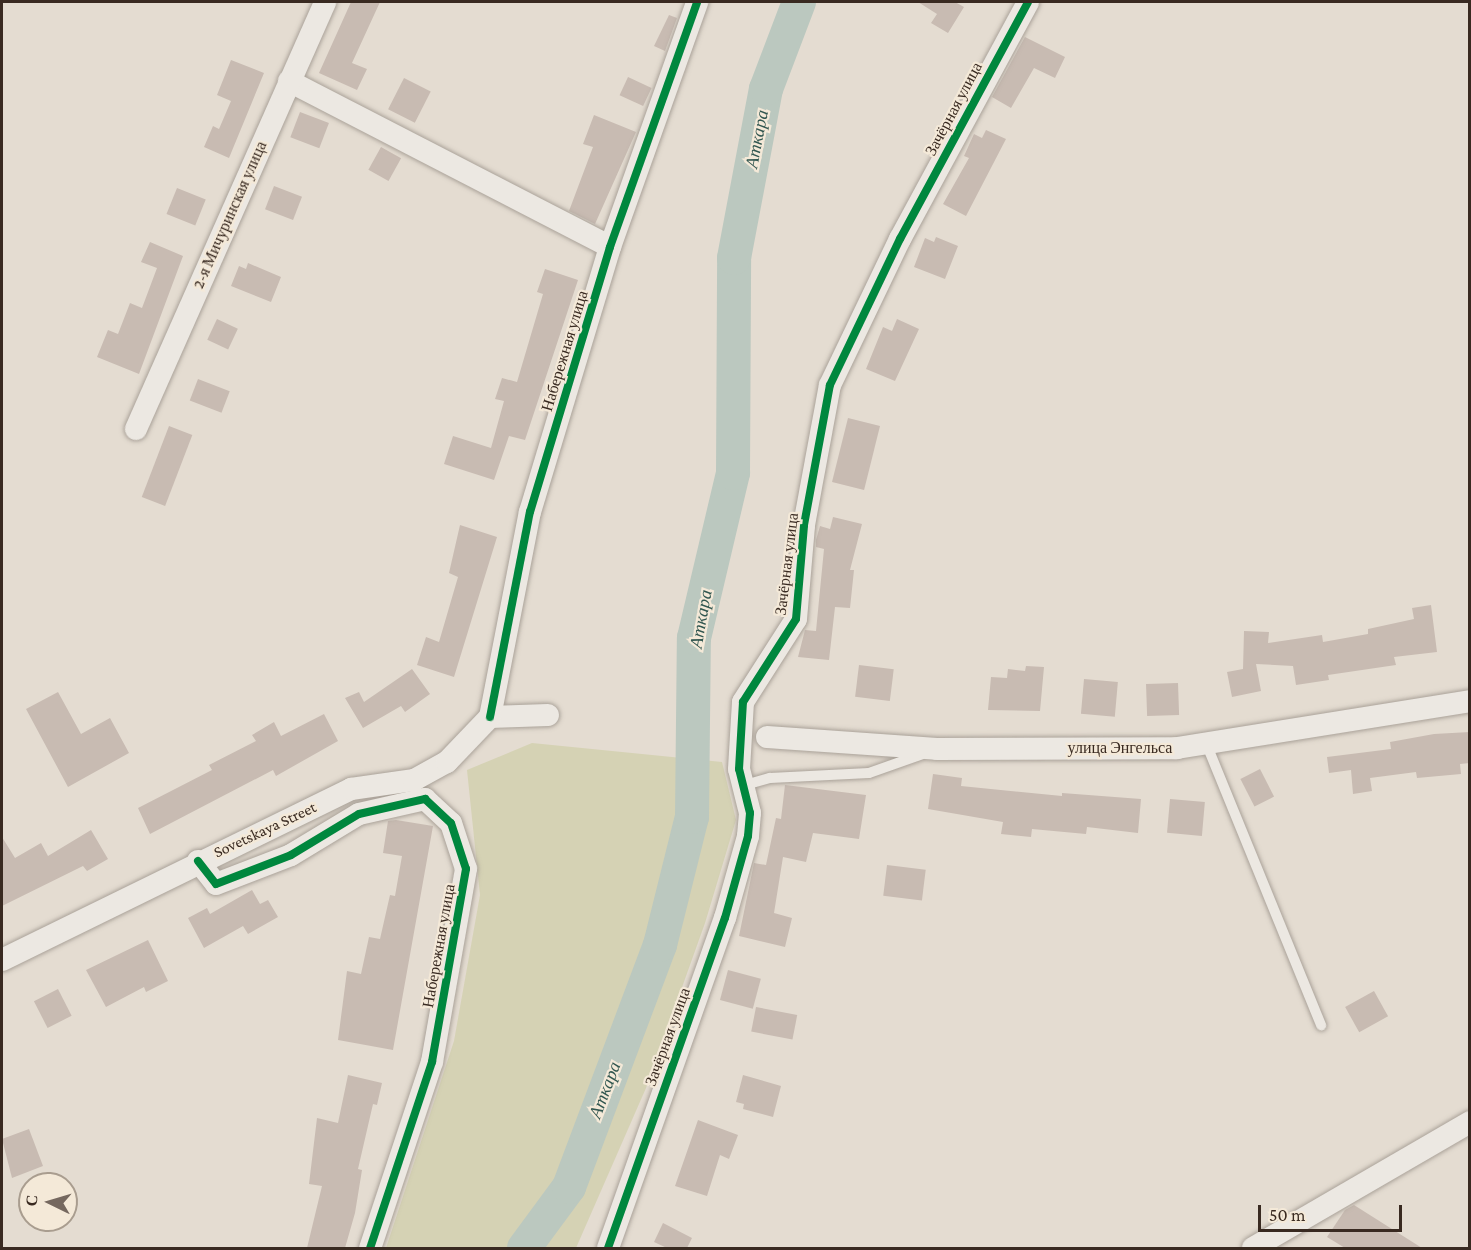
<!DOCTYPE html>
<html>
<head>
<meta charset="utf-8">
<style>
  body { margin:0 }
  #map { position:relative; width:1471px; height:1250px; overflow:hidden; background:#e4dcd1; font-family:"Crimson Pro",serif }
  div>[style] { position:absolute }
  .green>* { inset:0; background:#d5d2b4 }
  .river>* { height:34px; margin:-17px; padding:0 17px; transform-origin:17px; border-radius:17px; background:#bbc8bf }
  .building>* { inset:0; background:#c8bbb2; transform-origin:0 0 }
  .roads { filter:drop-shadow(0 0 2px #aaa299) drop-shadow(0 0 2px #aaa299) }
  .lane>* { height:10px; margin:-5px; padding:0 5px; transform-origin:5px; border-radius:5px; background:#ece8e2 }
  .street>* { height:22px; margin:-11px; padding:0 11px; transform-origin:11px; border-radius:11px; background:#ece8e2 }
  .cycleway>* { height:8px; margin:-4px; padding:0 4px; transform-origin:4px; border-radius:4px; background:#00873e }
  span { translate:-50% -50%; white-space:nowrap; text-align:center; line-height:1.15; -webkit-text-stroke:4.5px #f4e9d8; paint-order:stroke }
  .street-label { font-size:16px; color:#392a21 }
  .water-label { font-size:18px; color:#325750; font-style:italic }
  .frame { position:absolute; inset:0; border:3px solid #392a21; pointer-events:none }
  .north { position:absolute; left:18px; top:1172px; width:60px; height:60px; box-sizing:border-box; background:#f4e9d8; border:2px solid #a99d8f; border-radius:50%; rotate:275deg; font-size:16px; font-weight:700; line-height:24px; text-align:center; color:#392a21 }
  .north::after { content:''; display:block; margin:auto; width:21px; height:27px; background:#75685f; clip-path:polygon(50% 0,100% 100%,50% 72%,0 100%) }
  .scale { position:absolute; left:1258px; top:1205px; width:144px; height:27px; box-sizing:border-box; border:3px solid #392a21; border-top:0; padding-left:8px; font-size:18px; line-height:21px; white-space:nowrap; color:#392a21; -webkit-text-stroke:4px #f4e9d8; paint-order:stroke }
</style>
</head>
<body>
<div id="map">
  <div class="green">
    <div style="clip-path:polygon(532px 743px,722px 762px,736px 820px,705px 923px,646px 1088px,576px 1248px,386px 1248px,454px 1041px,480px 895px,467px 770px)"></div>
  </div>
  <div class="river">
    <div style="left:524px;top:1248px;width:76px;rotate:-53.6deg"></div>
    <div style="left:569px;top:1187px;width:259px;rotate:-69.4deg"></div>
    <div style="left:660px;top:945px;width:132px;rotate:-76deg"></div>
    <div style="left:692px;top:817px;width:179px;rotate:-89.4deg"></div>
    <div style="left:694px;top:638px;width:170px;rotate:-76.7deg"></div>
    <div style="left:733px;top:473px;width:215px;rotate:-89.7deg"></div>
    <div style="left:734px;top:258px;width:172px;rotate:-79.3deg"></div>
    <div style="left:766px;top:89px;width:93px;rotate:-69.2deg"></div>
  </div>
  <div class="building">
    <div style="clip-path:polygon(351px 2px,380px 2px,352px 63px,367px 69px,357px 90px,319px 73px)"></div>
    <div style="clip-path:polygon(918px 2px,955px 2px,964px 7px,948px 33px,931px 23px,937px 14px)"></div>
    <div style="clip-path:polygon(669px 15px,677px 18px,665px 51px,654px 46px)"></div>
    <div style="clip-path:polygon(1025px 37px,1065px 57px,1055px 78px,1034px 68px,1011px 108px,992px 97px)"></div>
    <div style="clip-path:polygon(231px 60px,264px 73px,229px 158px,204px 147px,213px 126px,219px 129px,231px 101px,217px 95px)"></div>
    <div style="left:628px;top:77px;width:26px;height:20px;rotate:25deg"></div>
    <div style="left:404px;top:78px;width:30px;height:35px;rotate:27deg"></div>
    <div style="left:300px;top:112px;width:31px;height:27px;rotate:21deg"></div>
    <div style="clip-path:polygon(594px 115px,636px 132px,595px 224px,569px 211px,593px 147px,583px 144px)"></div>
    <div style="clip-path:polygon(986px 130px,1006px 139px,966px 216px,943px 204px,969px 158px,964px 156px,974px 134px,982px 138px)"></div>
    <div style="left:381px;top:147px;width:23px;height:26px;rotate:29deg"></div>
    <div style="left:274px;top:186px;width:30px;height:25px;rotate:21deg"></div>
    <div style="left:177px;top:188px;width:31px;height:28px;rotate:22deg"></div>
    <div style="clip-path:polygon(936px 237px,958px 246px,945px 279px,914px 267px,925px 238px,934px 242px)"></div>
    <div style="clip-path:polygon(150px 242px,183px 256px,139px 374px,97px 357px,108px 330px,118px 334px,130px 303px,142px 308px,157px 268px,141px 262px)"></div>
    <div style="clip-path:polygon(248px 263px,281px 277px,271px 302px,231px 286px,239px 266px,246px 269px)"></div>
    <div style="clip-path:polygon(545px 269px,578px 280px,525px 440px,509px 436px,494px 480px,444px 464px,453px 436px,491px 448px,504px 401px,495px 399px,502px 378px,517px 382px,543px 294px,537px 292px)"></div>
    <div style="left:217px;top:319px;width:23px;height:23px;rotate:25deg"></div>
    <div style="clip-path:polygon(897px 319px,919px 329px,895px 381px,866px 369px,883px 327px,892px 331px)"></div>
    <div style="left:198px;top:379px;width:34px;height:23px;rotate:21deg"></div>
    <div style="left:848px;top:418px;width:33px;height:66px;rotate:14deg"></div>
    <div style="left:169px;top:426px;width:25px;height:76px;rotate:21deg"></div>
    <div style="clip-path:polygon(833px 517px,862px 524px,850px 570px,854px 570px,850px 608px,835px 607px,829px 660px,798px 657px,805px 630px,816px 631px,824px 549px,816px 547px,816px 540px,820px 526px,830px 529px)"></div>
    <div style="clip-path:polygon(460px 525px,497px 537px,454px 677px,417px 665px,426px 637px,439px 642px,458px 577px,449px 573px)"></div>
    <div style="clip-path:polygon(1431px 605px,1437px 652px,1394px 657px,1396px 665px,1328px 675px,1329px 680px,1296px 685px,1293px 666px,1256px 664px,1261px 691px,1232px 697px,1227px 672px,1243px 669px,1244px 631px,1269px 632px,1268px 643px,1322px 635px,1323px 642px,1368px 634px,1368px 629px,1414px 619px,1412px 608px)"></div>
    <div style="left:859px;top:665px;width:35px;height:32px;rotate:7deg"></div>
    <div style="clip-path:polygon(1026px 666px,1044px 667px,1040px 711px,988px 710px,991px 677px,1007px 678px,1008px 669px,1025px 671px)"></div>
    <div style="clip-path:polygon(412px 669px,430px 694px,405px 712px,401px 706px,363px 728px,345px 698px,359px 692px,364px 702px)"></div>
    <div style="left:1084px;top:679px;width:34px;height:35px;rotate:5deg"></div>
    <div style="left:1178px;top:683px;width:32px;height:32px;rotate:88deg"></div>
    <div style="clip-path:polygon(58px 692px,81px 734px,110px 718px,129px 753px,68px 787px,26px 709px)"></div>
    <div style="clip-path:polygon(324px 714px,338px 741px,276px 776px,273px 770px,150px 834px,138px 808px,212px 770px,209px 765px,256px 741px,252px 735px,274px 722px,281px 736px)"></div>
    <div style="clip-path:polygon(1470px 732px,1470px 763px,1460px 764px,1461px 774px,1417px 778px,1416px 772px,1370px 778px,1372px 791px,1353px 794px,1351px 770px,1329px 773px,1327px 757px,1391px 749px,1390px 742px,1434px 734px)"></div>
    <div style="left:1260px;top:769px;width:31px;height:22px;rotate:63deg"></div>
    <div style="clip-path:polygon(933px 774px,962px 778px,961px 786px,1062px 796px,1062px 793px,1141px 799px,1138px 833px,1087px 827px,1086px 834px,1032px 829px,1031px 837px,1001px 834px,1003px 822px,928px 809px)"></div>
    <div style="clip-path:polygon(785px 785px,866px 795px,859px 839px,813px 833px,806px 862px,783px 857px,774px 913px,792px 918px,785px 947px,739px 936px,754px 863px,766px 865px,776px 818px,781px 819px)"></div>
    <div style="left:1170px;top:799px;width:35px;height:34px;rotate:5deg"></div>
    <div style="clip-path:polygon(396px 820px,433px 826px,393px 1050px,338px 1040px,347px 971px,361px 974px,369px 937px,380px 939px,390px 895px,395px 896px,402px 856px,383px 853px,388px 821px)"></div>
    <div style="clip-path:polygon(91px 830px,108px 859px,87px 871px,83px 866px,2px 906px,2px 837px,15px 858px,41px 843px,48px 856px)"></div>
    <div style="left:887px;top:865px;width:39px;height:31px;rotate:7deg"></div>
    <div style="clip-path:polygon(252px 890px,260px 904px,268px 900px,278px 917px,248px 934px,243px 926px,204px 948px,188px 918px,207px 908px,210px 914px)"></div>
    <div style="clip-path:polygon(148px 940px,168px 981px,146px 992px,144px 987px,106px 1007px,86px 970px)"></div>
    <div style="left:728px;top:970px;width:34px;height:31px;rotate:15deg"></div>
    <div style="left:58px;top:989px;width:30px;height:27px;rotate:63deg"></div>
    <div style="left:1374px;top:991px;width:29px;height:33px;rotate:61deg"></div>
    <div style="left:756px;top:1007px;width:42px;height:25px;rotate:11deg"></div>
    <div style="clip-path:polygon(348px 1075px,382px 1083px,377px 1105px,373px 1104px,358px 1169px,362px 1170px,355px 1213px,345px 1248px,307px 1248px,322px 1186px,309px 1184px,317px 1118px,338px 1123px)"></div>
    <div style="clip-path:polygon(743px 1075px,781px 1086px,773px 1117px,743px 1109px,744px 1104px,736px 1102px)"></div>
    <div style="clip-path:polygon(698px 1120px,738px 1135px,729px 1159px,720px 1155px,707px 1196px,675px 1186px)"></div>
    <div style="clip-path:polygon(29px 1129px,43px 1166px,12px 1178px,2px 1139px)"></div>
    <div style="clip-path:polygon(1354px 1205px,1422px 1248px,1345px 1248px,1327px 1237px,1345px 1210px)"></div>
    <div style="clip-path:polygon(663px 1223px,692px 1238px,687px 1248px,667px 1248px,654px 1242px)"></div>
  </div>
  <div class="roads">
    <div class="lane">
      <div style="left:1206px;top:743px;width:305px;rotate:67.8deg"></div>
      <div style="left:745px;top:785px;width:26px;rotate:-16deg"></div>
      <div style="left:770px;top:778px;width:99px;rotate:-2.9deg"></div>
      <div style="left:869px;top:773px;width:57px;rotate:-19.4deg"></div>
    </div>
    <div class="street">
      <div style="left:289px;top:81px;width:361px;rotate:27.3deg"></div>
      <div style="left:136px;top:429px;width:467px;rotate:-66.1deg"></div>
      <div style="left:490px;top:717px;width:209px;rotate:-79deg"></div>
      <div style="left:530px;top:512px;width:277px;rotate:-73.2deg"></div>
      <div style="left:610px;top:247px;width:260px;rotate:-70.4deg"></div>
      <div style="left:490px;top:717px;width:58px;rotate:-2deg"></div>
      <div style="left:767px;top:737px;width:170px;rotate:4deg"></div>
      <div style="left:937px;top:749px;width:240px;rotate:-0.2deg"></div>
      <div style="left:1177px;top:748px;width:297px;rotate:-9.1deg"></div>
      <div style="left:198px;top:861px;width:29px;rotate:52deg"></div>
      <div style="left:216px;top:884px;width:80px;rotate:-21.1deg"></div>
      <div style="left:291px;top:855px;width:79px;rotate:-31.1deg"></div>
      <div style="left:359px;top:814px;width:68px;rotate:-12.8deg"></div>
      <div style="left:425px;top:799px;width:35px;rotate:43deg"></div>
      <div style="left:451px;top:823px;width:48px;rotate:71.9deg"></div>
      <div style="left:466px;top:869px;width:196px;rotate:100deg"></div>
      <div style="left:432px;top:1062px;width:196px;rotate:108.4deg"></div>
      <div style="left:2px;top:960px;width:389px;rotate:-26.1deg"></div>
      <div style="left:351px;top:789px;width:64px;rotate:-8.1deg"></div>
      <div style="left:414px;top:780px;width:38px;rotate:-29deg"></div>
      <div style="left:447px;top:762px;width:62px;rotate:-46.3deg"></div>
      <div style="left:608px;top:1248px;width:350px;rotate:-70.5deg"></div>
      <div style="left:725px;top:918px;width:85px;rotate:-74.3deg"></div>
      <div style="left:748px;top:836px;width:23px;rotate:-85deg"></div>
      <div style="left:750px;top:813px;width:45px;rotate:-104deg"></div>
      <div style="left:739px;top:769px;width:67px;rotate:-86.6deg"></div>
      <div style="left:743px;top:702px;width:98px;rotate:-57.4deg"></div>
      <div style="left:796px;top:619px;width:94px;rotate:-85.1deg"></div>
      <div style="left:804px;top:525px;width:142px;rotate:-79.5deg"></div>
      <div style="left:830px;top:385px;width:162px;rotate:-64.4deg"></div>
      <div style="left:900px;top:239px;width:269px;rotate:-61.6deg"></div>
      <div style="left:1253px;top:1248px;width:251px;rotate:-30.1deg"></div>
    </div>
  </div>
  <div class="cycleway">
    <div style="left:490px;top:717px;width:209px;rotate:-79deg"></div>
    <div style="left:530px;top:512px;width:277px;rotate:-73.2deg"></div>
    <div style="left:610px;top:247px;width:260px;rotate:-70.4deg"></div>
    <div style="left:198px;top:861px;width:29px;rotate:52deg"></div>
    <div style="left:216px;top:884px;width:80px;rotate:-21.1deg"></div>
    <div style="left:291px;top:855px;width:79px;rotate:-31.1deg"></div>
    <div style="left:359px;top:814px;width:68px;rotate:-12.8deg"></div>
    <div style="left:425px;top:799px;width:35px;rotate:43deg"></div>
    <div style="left:451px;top:823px;width:48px;rotate:71.9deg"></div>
    <div style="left:466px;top:869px;width:196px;rotate:100deg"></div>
    <div style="left:432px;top:1062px;width:196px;rotate:108.4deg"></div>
    <div style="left:608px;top:1248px;width:350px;rotate:-70.5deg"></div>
    <div style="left:725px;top:918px;width:85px;rotate:-74.3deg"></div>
    <div style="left:748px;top:836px;width:23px;rotate:-85deg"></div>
    <div style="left:750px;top:813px;width:45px;rotate:-104deg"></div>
    <div style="left:739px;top:769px;width:67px;rotate:-86.6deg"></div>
    <div style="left:743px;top:702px;width:98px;rotate:-57.4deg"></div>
    <div style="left:796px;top:619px;width:94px;rotate:-85.1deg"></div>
    <div style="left:804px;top:525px;width:142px;rotate:-79.5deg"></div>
    <div style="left:830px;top:385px;width:162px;rotate:-64.4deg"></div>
    <div style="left:900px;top:239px;width:269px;rotate:-61.6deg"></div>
  </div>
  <div class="street-label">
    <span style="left:954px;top:109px;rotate:-62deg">Зачёрная улица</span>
    <span style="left:230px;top:215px;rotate:-66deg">2-я Мичуринская улица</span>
    <span style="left:565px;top:351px;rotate:-73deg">Набережная улица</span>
    <span style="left:787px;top:564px;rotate:-83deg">Зачёрная улица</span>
    <span style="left:1120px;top:748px">улица Энгельса</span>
    <span style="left:265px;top:830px;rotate:-25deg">Sovetskaya Street</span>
    <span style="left:439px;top:946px;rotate:-80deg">Набережная улица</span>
    <span style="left:668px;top:1037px;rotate:-70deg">Зачёрная улица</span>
  </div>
  <div class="water-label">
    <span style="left:757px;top:139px;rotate:-79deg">Аткара</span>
    <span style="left:701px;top:619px;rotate:-80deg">Аткара</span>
    <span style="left:605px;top:1090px;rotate:-69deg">Аткара</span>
  </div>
  <div class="frame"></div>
  <div class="north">С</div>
  <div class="scale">50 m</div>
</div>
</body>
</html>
